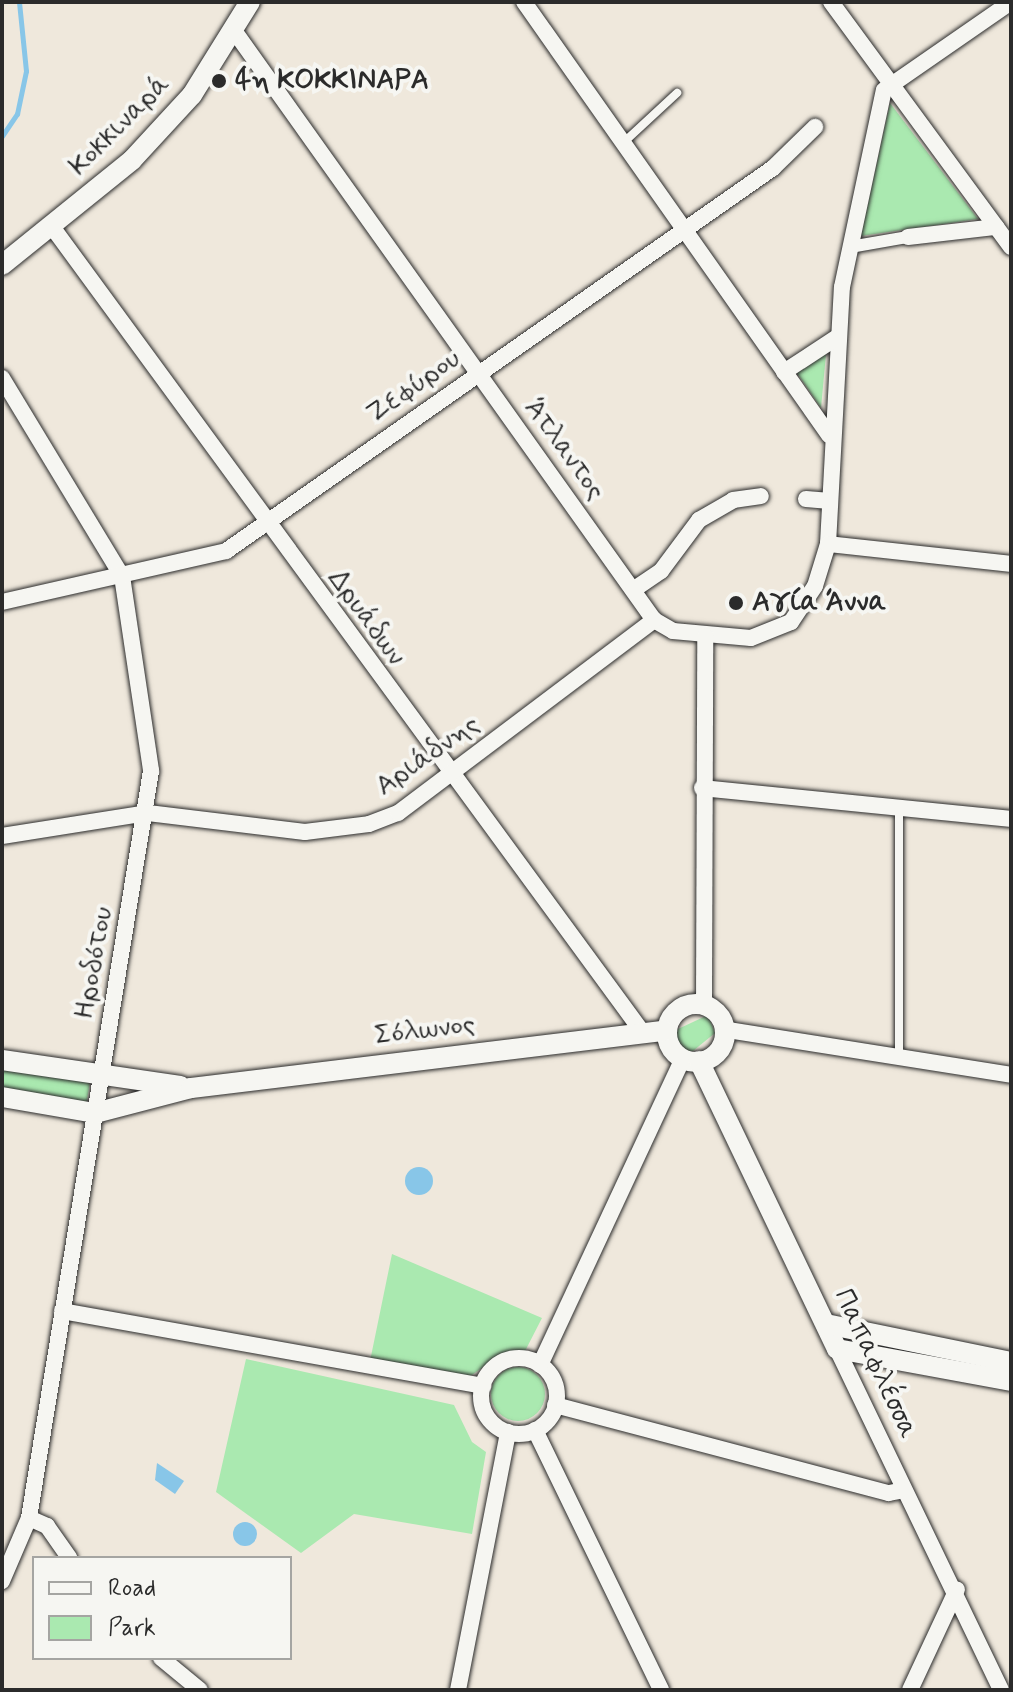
<!DOCTYPE html>
<html>
<head>
<meta charset="utf-8">
<style>
  body { margin:0 }
  #map { position:relative; width:1013px; height:1692px; overflow:hidden; background:#efe8dc; font-family:Mynerve,sans-serif }
  div>[style] { position:absolute }
  .green>* { inset:0; background:#aae9b0; transform-origin:0 0 }
  .round { border-radius:50% }
  .water>* { inset:0; background:#88c6e8 }
  .stream>* { height:5px; margin:-2.5px; padding:0 2.5px; transform-origin:2.5px; border-radius:2.5px; background:#88c6e8 }
  .roads { filter:drop-shadow(0 0 2px #2b2b2b) drop-shadow(0 0 2px #2b2b2b) }
  .service>* { height:8px; margin:-4px; padding:0 4px; transform-origin:4px; border-radius:4px; background:#f6f6f2 }
  .pedestrian>* { height:12px; margin:-6px; padding:0 6px; transform-origin:6px; border-radius:6px; background:#f6f6f2 }
  .minor>* { height:16px; margin:-8px; padding:0 8px; transform-origin:8px; border-radius:8px; background:#f6f6f2 }
  .minor>.ring { margin:-8px; padding:0; box-sizing:content-box; background:none; border:16px solid #f6f6f2; border-radius:50% }
  .tertiary>* { height:20px; margin:-10px; padding:0 10px; transform-origin:10px; border-radius:10px; background:#f6f6f2 }
  .tertiary>.ring { margin:-10px; padding:0; box-sizing:content-box; background:none; border:20px solid #f6f6f2; border-radius:50% }
  .dots>* { width:22px; height:22px; translate:-50% -50%; box-sizing:border-box; border:4px solid #f6f6f2; border-radius:50% }
  span { translate:-50% -50%; white-space:nowrap; text-align:center; line-height:1.15; -webkit-text-stroke:8px #f6f6f2; paint-order:stroke }
  .poi-label { font-size:28px; color:#2b2b2b; font-weight:700 }
  .left { translate:0 -50%; text-align:left }
  .street-label { font-size:28px; color:#2b2b2b }
  .frame { position:absolute; inset:0; border:4px solid #2b2b2b; pointer-events:none }
  .legend { position:absolute; left:32px; top:1556px; width:260px; height:104px; box-sizing:border-box; background:#f6f6f2; border:2px solid #a5a5a2; margin:0; padding:10px 14px; list-style:none; font-size:24px; color:#2b2b2b }
  .legend li { display:flex; align-items:center; gap:16px; height:40px }
  .legend b { width:40px; border:2px solid #a5a5a2 }
</style>
</head>
<body>
<div id="map">
  <div class="green">
    <div style="clip-path:polygon(890px 103px,978px 219px,861px 236px)"></div>
    <div style="clip-path:polygon(826px 354px,821px 408px,797px 373px)"></div>
    <div style="clip-path:polygon(708px 1015px,715px 1033px,693px 1051px,678px 1052px,672px 1040px,678px 1029px)"></div>
    <div style="left:2px;top:1068px;width:89px;height:23px;rotate:9deg"></div>
    <div style="clip-path:polygon(392px 1254px,542px 1318px,522px 1357px,492px 1361px,469px 1377px,369px 1366px)"></div>
    <div style="clip-path:polygon(246px 1359px,454px 1405px,472px 1442px,486px 1452px,472px 1534px,354px 1514px,301px 1553px,216px 1492px)"></div>
    <div class="round" style="left:491px;top:1367px;width:54px;height:54px"></div>
  </div>
  <div class="water">
    <div class="round" style="left:405px;top:1167px;width:28px;height:28px"></div>
    <div style="clip-path:polygon(157px 1463px,184px 1481px,175px 1494px,155px 1480px)"></div>
    <div class="round" style="left:233px;top:1522px;width:24px;height:24px"></div>
  </div>
  <div class="stream">
    <div style="left:2px;top:136px;width:27px;rotate:-56deg"></div>
    <div style="left:17px;top:114px;width:44px;rotate:-78.2deg"></div>
    <div style="left:26px;top:71px;width:69px;rotate:-95.8deg"></div>
  </div>
  <div class="roads">
    <div class="service">
      <div style="left:623px;top:143px;width:74px;rotate:-42.8deg"></div>
      <div style="left:899px;top:1057px;width:249px;rotate:-90deg"></div>
    </div>
    <div class="pedestrian">
      <div style="left:850px;top:247px;width:59px;rotate:-9.8deg"></div>
    </div>
    <div class="minor">
      <div style="left:524px;top:2px;width:530px;rotate:54.84deg"></div>
      <div style="left:831px;top:2px;width:304px;rotate:53.7deg"></div>
      <div style="left:235px;top:32px;width:722px;rotate:54.53deg"></div>
      <div style="left:654px;top:620px;width:22px;rotate:30deg"></div>
      <div style="left:673px;top:631px;width:78px;rotate:5.1deg"></div>
      <div style="left:751px;top:638px;width:43px;rotate:-21.8deg"></div>
      <div style="left:791px;top:622px;width:43px;rotate:-56.3deg"></div>
      <div style="left:815px;top:586px;width:44px;rotate:-72.8deg"></div>
      <div style="left:828px;top:544px;width:257px;rotate:-86.9deg"></div>
      <div style="left:842px;top:287px;width:201px;rotate:-78deg"></div>
      <div style="left:884px;top:90px;width:155px;rotate:-34.7deg"></div>
      <div style="left:53px;top:228px;width:998px;rotate:53.76deg"></div>
      <div style="left:908px;top:237px;width:89px;rotate:-6.5deg"></div>
      <div style="left:784px;top:372px;width:62px;rotate:-33.2deg"></div>
      <div style="left:2px;top:378px;width:232px;rotate:58.8deg"></div>
      <div style="left:122px;top:576px;width:197px;rotate:81.5deg"></div>
      <div style="left:151px;top:771px;width:757px;rotate:99.28deg"></div>
      <div style="left:29px;top:1518px;width:69px;rotate:113.2deg"></div>
      <div style="left:806px;top:499px;width:24px;rotate:5deg"></div>
      <div style="left:828px;top:544px;width:184px;rotate:6.2deg"></div>
      <div style="left:633px;top:590px;width:34px;rotate:-34deg"></div>
      <div style="left:661px;top:571px;width:64px;rotate:-53.3deg"></div>
      <div style="left:699px;top:520px;width:39px;rotate:-30deg"></div>
      <div style="left:733px;top:500px;width:28px;rotate:-8deg"></div>
      <div style="left:2px;top:602px;width:230px;rotate:-12.8deg"></div>
      <div style="left:226px;top:551px;width:668px;rotate:-35deg"></div>
      <div style="left:773px;top:168px;width:59px;rotate:-44.3deg"></div>
      <div style="left:702px;top:788px;width:311px;rotate:5.7deg"></div>
      <div style="left:2px;top:836px;width:148px;rotate:-9deg"></div>
      <div style="left:148px;top:813px;width:158px;rotate:6.9deg"></div>
      <div style="left:305px;top:832px;width:64px;rotate:-7.1deg"></div>
      <div style="left:369px;top:824px;width:31px;rotate:-21deg"></div>
      <div style="left:398px;top:813px;width:321px;rotate:-37deg"></div>
      <div style="left:704px;top:1003px;width:367px;rotate:-89.8deg"></div>
      <div style="left:728px;top:1030px;width:287px;rotate:9deg"></div>
      <div style="left:62px;top:1311px;width:428px;rotate:10.1deg"></div>
      <div style="left:837px;top:1349px;width:378px;rotate:64.3deg"></div>
      <div class="ring" style="left:481px;top:1358px;width:60px;height:60px"></div>
      <div style="left:540px;top:1365px;width:333px;rotate:-65deg"></div>
      <div style="left:555px;top:1405px;width:345px;rotate:14.8deg"></div>
      <div style="left:889px;top:1493px;width:15px;rotate:-11deg"></div>
      <div style="left:535px;top:1430px;width:289px;rotate:64.1deg"></div>
      <div style="left:29px;top:1518px;width:20px;rotate:24deg"></div>
      <div style="left:47px;top:1526px;width:39px;rotate:55deg"></div>
      <div style="left:161px;top:1658px;width:50px;rotate:39.4deg"></div>
      <div style="left:458px;top:1690px;width:263px;rotate:-79deg"></div>
      <div style="left:910px;top:1690px;width:111px;rotate:-65deg"></div>
    </div>
    <div class="tertiary">
      <div style="left:2px;top:265px;width:167px;rotate:-38.9deg"></div>
      <div style="left:132px;top:160px;width:88px;rotate:-47.3deg"></div>
      <div style="left:192px;top:95px;width:110px;rotate:-58.1deg"></div>
      <div class="ring" style="left:667px;top:1004px;width:38px;height:38px"></div>
      <div style="left:2px;top:1060px;width:180px;rotate:8.3deg"></div>
      <div style="left:699px;top:1061px;width:319px;rotate:64.4deg"></div>
      <div style="left:837px;top:1349px;width:177px;rotate:10.4deg"></div>
      <div style="left:2px;top:1097px;width:94px;rotate:9.8deg"></div>
      <div style="left:95px;top:1113px;width:99px;rotate:-14.6deg"></div>
      <div style="left:191px;top:1088px;width:477px;rotate:-6.9deg"></div>
      <div style="left:826px;top:1324px;width:189px;rotate:11.6deg"></div>
    </div>
  </div>
  <div class="dots">
    <div style="left:219px;top:81px;background:#2b2b2b"></div>
    <div style="left:736px;top:603px;background:#2b2b2b"></div>
  </div>
  <div class="poi-label">
    <span class="left" style="left:235px;top:81px">4η ΚΟΚΚΙΝΑΡΑ</span>
    <span class="left" style="left:752px;top:603px">Αγία Άννα</span>
  </div>
  <div class="street-label">
    <span style="left:120px;top:126px;rotate:-45deg">Κοκκιναρά</span>
    <span style="left:414px;top:387px;rotate:-35deg">Ζεφύρου</span>
    <span style="left:564px;top:450px;rotate:54deg">Άτλαντος</span>
    <span style="left:366px;top:618px;rotate:54deg">Δρυάδων</span>
    <span style="left:428px;top:756px;rotate:-35deg">Αριάδνης</span>
    <span style="left:95px;top:963px;rotate:-80deg">Ηροδότου</span>
    <span style="left:425px;top:1031px;rotate:-7deg">Σόλωνος</span>
    <span style="left:875px;top:1364px;rotate:65deg">Παπαφλέσσα</span>
  </div>
  <div class="frame"></div>
  <ul class="legend">
  <li><b style="height:10px;background:#f6f6f2"></b>Road</li>
  <li><b style="height:22px;background:#aae9b0"></b>Park</li>
  </ul>
</div>
</body>
</html>
